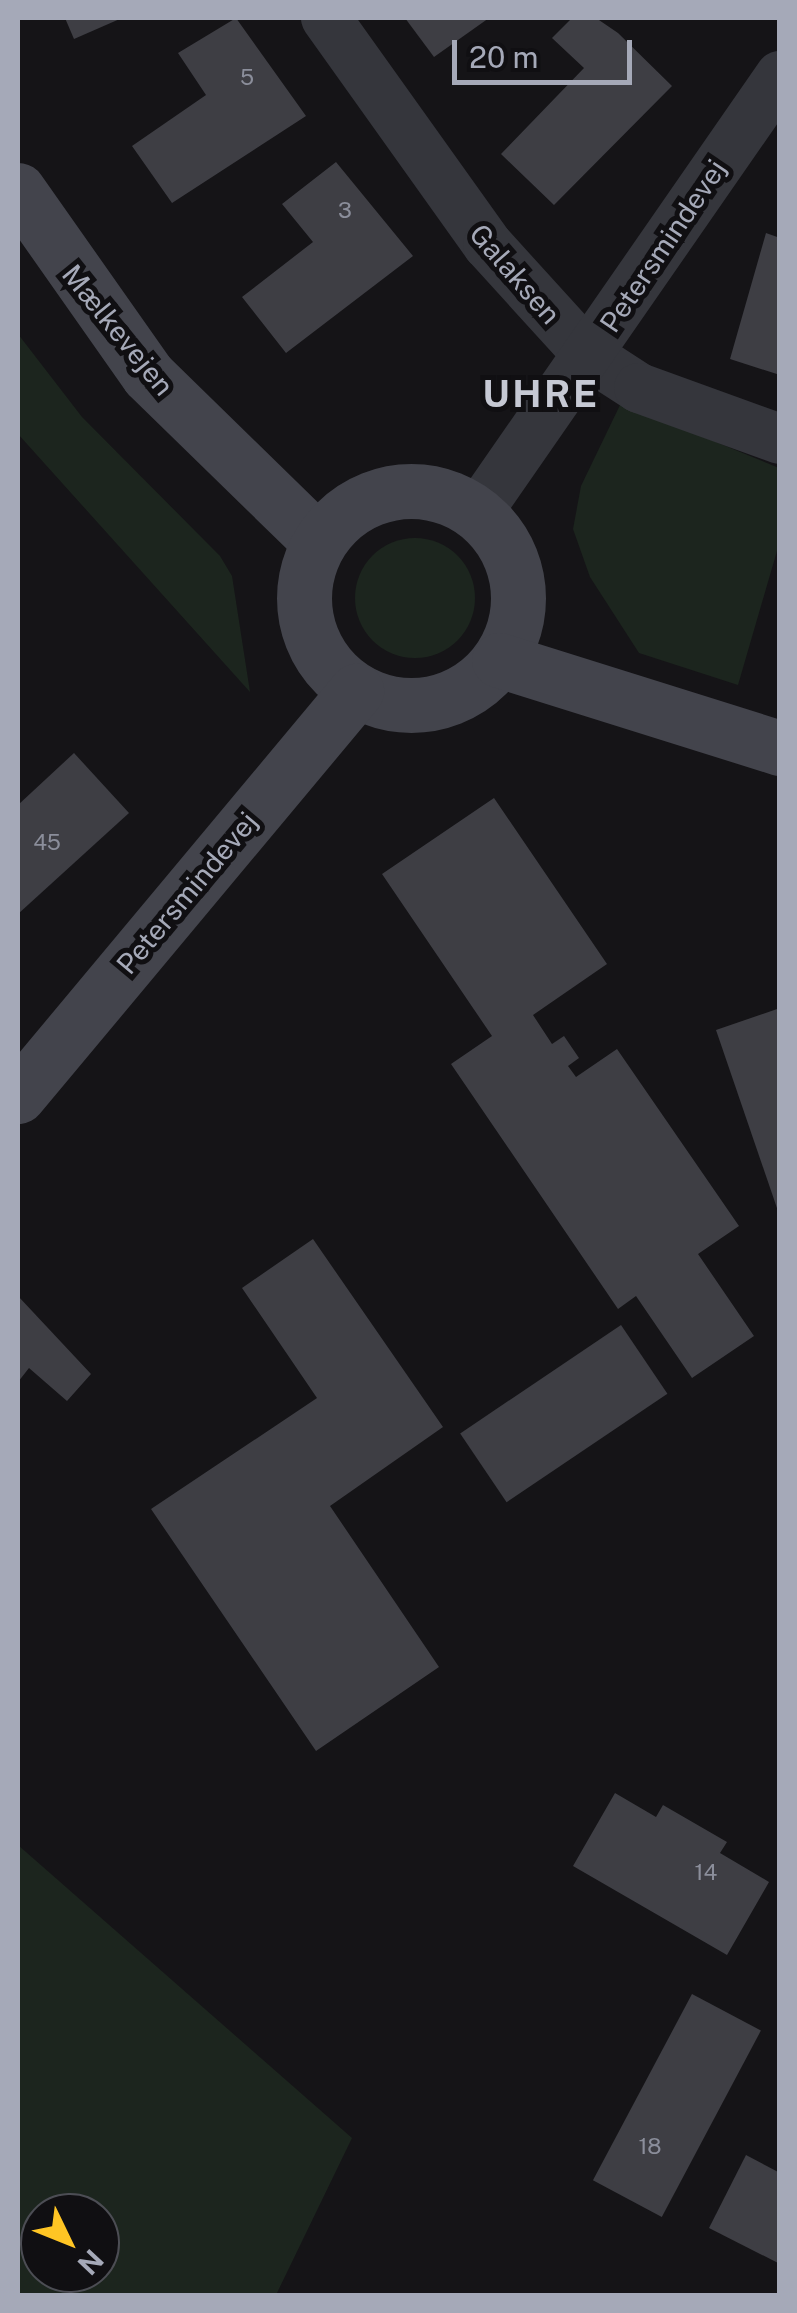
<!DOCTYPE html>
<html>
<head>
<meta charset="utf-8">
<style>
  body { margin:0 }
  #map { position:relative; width:797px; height:2313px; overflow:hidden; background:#151417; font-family:"Public Sans",sans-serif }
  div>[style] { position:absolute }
  .green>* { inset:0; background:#1c251e }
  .round { border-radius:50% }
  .building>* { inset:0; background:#3e3e44; transform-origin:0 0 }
  .street>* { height:50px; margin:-25px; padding:0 25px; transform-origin:25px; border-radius:25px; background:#35363c }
  .secondary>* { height:55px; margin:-27.5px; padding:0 27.5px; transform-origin:27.5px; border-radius:27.5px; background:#43444c }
  .secondary>.ring { margin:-27.5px; padding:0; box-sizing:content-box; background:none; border:55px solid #43444c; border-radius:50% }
  span { translate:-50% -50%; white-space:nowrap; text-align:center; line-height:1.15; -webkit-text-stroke:10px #100f12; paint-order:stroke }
  .number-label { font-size:22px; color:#8b8e9b }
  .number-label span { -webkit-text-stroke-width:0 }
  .street-label { font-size:28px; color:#a5a9b8 }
  .district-label { font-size:38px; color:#c6c9d4; font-weight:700; letter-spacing:2.5px }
  .frame { position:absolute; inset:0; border:20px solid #a5a9b8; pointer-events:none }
  .north { position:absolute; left:20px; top:2193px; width:100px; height:100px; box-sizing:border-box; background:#100f12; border:2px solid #4c4d54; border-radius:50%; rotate:133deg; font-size:28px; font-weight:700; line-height:40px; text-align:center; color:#a5a9b8 }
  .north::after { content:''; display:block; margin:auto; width:35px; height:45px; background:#ffc524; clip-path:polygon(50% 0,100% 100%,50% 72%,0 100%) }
  .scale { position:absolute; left:452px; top:40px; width:180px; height:45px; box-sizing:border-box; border:5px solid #a5a9b8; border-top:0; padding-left:12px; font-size:30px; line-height:35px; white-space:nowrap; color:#a5a9b8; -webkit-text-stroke:8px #100f12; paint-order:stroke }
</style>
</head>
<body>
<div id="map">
  <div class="green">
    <div style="clip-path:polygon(18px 334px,82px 417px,220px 556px,232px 576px,250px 692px,18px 434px)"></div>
    <div style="clip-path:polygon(621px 403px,779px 468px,779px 544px,738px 685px,639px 653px,590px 577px,573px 529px,581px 486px)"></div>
    <div class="round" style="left:355px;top:538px;width:120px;height:120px"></div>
    <div style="clip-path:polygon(evenodd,18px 1845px,352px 2138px,276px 2295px,18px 2295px,18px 1845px,40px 2213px,100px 2213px,100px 2273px,40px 2273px,40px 2213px)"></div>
  </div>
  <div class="building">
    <div style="clip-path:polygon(65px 18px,122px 18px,74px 39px)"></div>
    <div style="clip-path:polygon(236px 18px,306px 116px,172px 203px,132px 146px,206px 95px,178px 53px)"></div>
    <div style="clip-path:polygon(405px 18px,489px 18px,434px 57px)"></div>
    <div style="clip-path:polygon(572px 18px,596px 18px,618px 33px,672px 86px,554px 205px,501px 154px,584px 68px,552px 38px)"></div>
    <div style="clip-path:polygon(336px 162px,413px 256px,286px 353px,242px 297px,313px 242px,282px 204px)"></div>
    <div style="clip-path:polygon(766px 233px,780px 238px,780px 375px,730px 359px)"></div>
    <div style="clip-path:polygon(74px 753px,129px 813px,18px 914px,18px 805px)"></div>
    <div style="clip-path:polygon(494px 798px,607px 964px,533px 1015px,552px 1044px,564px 1036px,579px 1058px,568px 1066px,576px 1077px,617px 1049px,739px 1226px,698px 1254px,754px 1336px,692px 1378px,636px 1296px,618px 1309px,451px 1064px,492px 1036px,382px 874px)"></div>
    <div style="clip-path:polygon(780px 1008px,780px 1214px,779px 1214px,716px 1030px)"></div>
    <div style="clip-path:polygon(313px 1239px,443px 1427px,330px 1506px,439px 1667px,316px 1751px,151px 1509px,317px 1398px,242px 1288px)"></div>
    <div style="clip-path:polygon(18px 1296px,91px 1374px,67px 1401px,29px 1368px,18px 1382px)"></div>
    <div style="left:621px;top:1325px;width:83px;height:194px;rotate:56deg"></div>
    <div style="clip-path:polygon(615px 1793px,656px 1817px,663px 1805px,727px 1842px,720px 1853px,769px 1882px,727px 1955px,573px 1866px)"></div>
    <div style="left:692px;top:1994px;width:78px;height:211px;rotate:28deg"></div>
    <div style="clip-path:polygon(746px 2155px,780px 2173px,780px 2264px,709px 2228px)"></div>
  </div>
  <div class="street">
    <div style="left:326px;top:18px;width:279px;rotate:54.5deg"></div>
    <div style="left:488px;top:245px;width:149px;rotate:47.7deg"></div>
    <div style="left:588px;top:355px;width:61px;rotate:32.9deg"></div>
    <div style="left:639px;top:388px;width:150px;rotate:19.9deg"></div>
    <div style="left:477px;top:513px;width:532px;rotate:-55.26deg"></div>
  </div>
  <div class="secondary">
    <div style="left:18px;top:190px;width:226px;rotate:54.9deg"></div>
    <div style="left:148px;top:375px;width:239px;rotate:44.3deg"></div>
    <div class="ring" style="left:304px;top:491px;width:159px;height:159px"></div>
    <div style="left:499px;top:660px;width:294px;rotate:17.4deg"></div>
    <div style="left:18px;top:1096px;width:528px;rotate:-50.15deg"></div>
  </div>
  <div class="number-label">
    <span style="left:247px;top:78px">5</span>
    <span style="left:345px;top:211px">3</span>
    <span style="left:47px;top:843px">45</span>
    <span style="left:706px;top:1873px">14</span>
    <span style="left:650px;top:2147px">18</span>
  </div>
  <div class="street-label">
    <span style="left:663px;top:246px;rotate:-56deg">Petersmindevej</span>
    <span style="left:515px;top:274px;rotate:49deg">Galaksen</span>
    <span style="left:118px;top:330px;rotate:51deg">Mælkevejen</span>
    <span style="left:187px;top:893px;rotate:-50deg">Petersmindevej</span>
  </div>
  <div class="district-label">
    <span style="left:541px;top:394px">UHRE</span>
  </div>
  <div class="frame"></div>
  <div class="north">N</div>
  <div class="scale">20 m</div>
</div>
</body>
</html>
